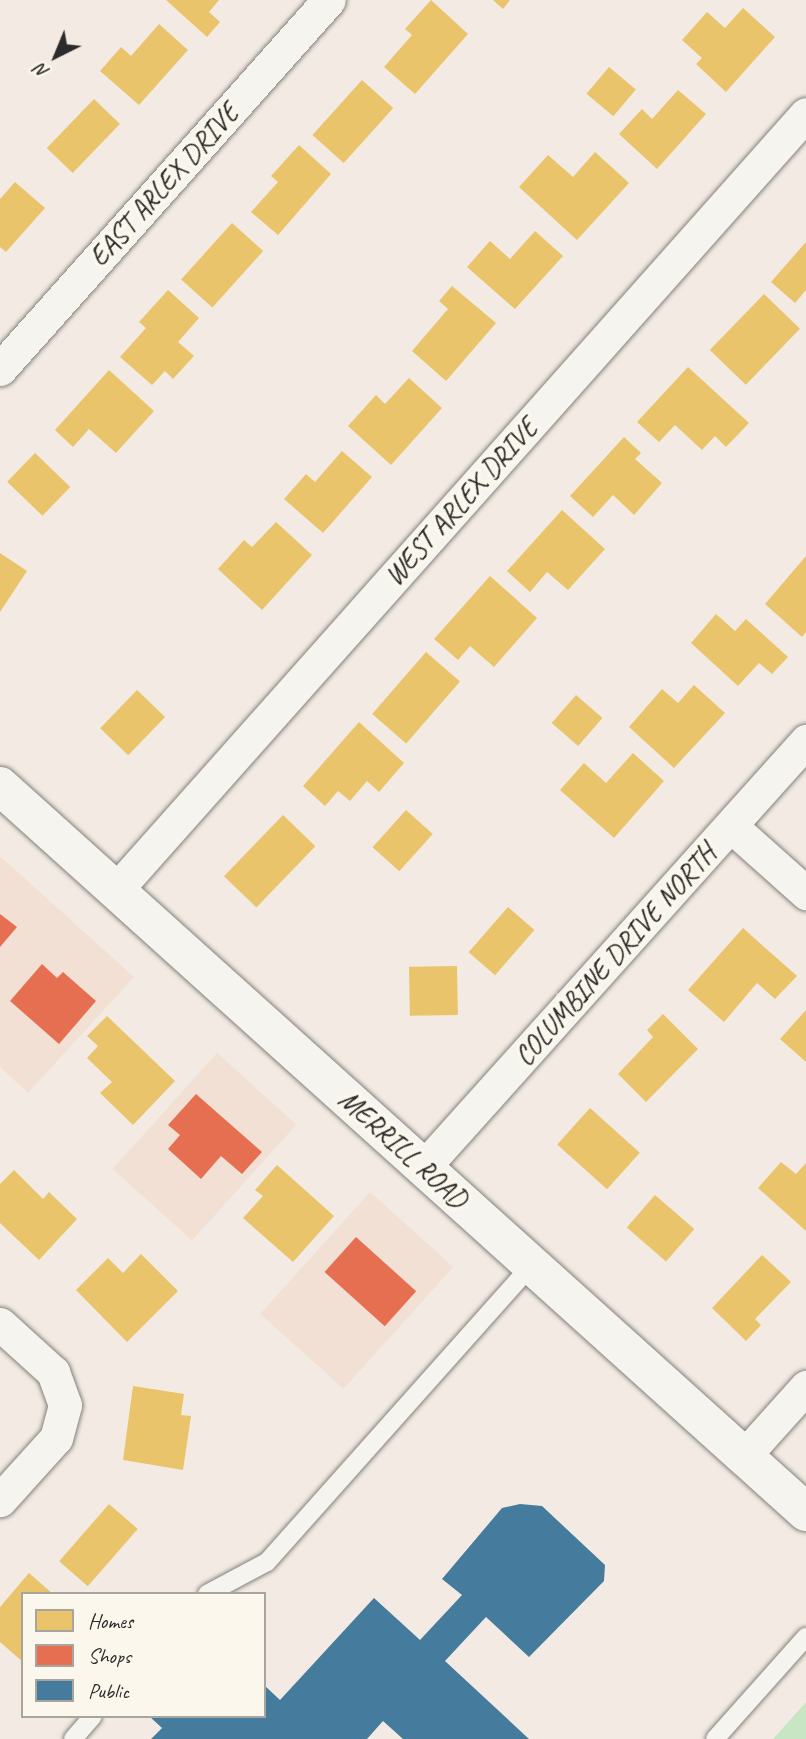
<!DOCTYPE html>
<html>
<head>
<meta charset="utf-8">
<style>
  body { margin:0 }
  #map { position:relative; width:806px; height:1739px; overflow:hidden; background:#f3ebe3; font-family:Caveat,sans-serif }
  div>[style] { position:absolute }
  .built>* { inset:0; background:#f1e0d3; transform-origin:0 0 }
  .green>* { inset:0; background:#c8e6c4 }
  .homes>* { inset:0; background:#e9c46a; transform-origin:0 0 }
  .shops>* { inset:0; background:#e76f51; transform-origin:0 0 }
  .public>* { inset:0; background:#457b9d }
  .roads { filter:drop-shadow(0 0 2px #85817e) drop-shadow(0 0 2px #85817e) }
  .service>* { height:18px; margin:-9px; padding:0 9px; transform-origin:9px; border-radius:9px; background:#f6f4ef }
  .minor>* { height:33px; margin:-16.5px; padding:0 16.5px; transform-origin:16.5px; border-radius:16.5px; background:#f6f4ef }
  .secondary>* { height:38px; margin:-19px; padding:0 19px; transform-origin:19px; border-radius:19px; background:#f6f4ef }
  span { translate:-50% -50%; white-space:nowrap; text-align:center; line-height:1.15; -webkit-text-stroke:7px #fbf7ec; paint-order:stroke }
  .street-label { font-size:28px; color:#2b2b2b }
  .legend { position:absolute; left:21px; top:1592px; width:245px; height:126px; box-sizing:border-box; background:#fbf7ec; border:2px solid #a8a59f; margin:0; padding:9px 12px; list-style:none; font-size:21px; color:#2b2b2b }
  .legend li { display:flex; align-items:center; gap:14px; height:35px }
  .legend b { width:35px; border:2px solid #a8a59f }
  .north { position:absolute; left:21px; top:21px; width:70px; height:70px; -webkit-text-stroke:5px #fbf7ec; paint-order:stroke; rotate:223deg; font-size:19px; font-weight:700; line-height:28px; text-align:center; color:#2b2b2b }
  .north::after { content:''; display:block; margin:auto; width:24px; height:32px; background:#2b2b2b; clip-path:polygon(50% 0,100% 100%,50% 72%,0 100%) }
</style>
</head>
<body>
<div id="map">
  <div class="built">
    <div style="clip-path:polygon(0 856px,134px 977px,28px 1093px,0 1067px)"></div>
    <div style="left:217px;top:1053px;width:107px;height:156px;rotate:42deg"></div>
    <div style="left:370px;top:1192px;width:112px;height:164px;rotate:42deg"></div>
  </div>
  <div class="green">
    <div style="clip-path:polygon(806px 1702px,806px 1739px,773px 1739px)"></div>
  </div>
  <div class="homes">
    <div style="clip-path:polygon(166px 0,219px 0,209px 12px,220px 22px,207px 37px)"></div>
    <div style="clip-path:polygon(431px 0,468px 34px,415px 94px,384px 67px,412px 35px,405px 29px)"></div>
    <div style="clip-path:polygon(493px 0,510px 0,503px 9px)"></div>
    <div style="clip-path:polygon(743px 8px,775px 37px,726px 92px,696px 64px,702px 58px,682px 40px,707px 12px,725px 28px)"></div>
    <div style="clip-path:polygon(159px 24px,188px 50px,139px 105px,100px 71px,121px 47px,131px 56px)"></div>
    <div style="left:609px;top:67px;width:35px;height:35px;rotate:40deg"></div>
    <div style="left:362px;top:80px;width:42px;height:74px;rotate:42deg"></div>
    <div style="clip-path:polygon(678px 90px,706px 114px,657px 169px,619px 134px,642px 109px,652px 119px)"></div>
    <div style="left:94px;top:99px;width:36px;height:68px;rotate:44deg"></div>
    <div style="clip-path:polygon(299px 145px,331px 174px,278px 235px,251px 212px,278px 182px,271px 176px)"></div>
    <div style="clip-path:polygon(595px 152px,629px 183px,577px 240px,519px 187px,548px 155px,573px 177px)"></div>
    <div style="clip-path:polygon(15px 182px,45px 208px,6px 252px,0 247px,0 199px)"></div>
    <div style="left:232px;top:223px;width:42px;height:76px;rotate:42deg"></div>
    <div style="clip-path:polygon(535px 231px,563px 256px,515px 309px,467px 267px,490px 241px,510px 259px)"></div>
    <div style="clip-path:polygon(806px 242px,806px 290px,795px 303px,771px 282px)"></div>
    <div style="clip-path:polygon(452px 286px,496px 323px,446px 381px,412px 351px,448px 309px,439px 301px)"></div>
    <div style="clip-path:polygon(168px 290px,199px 318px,178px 342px,194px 356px,173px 379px,165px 371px,152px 385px,120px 357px,146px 328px,139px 322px)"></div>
    <div style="left:764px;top:294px;width:50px;height:78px;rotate:44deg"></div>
    <div style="clip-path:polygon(688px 367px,749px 423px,726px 447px,715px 436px,702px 450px,675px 425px,659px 442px,637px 422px)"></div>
    <div style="clip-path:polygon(109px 370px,154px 411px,116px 453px,89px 429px,73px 447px,55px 430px)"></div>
    <div style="clip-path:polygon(409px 378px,442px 408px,391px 465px,348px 426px,376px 395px,385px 404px)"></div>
    <div style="clip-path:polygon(624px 437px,641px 453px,635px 459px,662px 483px,634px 515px,613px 495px,593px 517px,570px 496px)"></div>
    <div style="clip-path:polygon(342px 451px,372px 477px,323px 533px,284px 499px,306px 474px,315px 482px)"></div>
    <div style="left:35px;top:453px;width:49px;height:40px;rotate:44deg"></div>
    <div style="clip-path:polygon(562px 510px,605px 549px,568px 590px,547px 572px,530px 592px,507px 571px)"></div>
    <div style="clip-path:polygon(276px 522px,312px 555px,262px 610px,218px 569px,244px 540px,252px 547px)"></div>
    <div style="clip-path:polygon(0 553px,27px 571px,0 612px)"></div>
    <div style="clip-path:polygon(806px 556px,806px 632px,802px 637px,765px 604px)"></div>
    <div style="clip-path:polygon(490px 576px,537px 618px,494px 667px,470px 646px,458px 660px,434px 639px)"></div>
    <div style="clip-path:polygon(716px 614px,735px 631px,746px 619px,788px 657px,772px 674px,759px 663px,738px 686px,691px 643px)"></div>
    <div style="left:426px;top:652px;width:45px;height:82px;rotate:41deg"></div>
    <div style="clip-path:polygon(694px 685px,725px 713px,674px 768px,629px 727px,662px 689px,678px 703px)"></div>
    <div style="left:137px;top:690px;width:39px;height:53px;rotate:44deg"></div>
    <div style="left:576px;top:695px;width:35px;height:37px;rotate:41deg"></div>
    <div style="clip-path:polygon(359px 722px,404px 763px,379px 792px,367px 781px,350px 801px,338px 791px,325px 806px,303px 786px)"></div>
    <div style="clip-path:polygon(633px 753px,664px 781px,614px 838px,560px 790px,584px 763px,606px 783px)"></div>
    <div style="left:406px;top:810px;width:36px;height:50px;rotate:42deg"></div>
    <div style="left:283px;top:815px;width:45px;height:85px;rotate:44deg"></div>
    <div style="left:508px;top:907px;width:35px;height:60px;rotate:41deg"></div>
    <div style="clip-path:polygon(743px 928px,797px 976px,775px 999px,757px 983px,724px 1022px,688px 990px)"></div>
    <div style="left:457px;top:966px;width:49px;height:48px;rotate:89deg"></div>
    <div style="clip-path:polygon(806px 1010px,806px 1062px,780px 1039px)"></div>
    <div style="clip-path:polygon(663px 1014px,698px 1049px,646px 1102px,618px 1074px,653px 1037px,647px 1030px)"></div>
    <div style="clip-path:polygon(107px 1016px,175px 1081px,133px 1125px,100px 1093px,112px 1082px,87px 1058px,98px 1046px,87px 1036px)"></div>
    <div style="left:590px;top:1108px;width:67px;height:49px;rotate:42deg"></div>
    <div style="clip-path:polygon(781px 1162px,796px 1174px,806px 1163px,806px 1231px,758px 1188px)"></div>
    <div style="clip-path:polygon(277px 1165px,334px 1216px,293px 1262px,243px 1218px,263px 1196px,255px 1190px)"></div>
    <div style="clip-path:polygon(14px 1170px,43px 1199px,49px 1192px,77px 1219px,39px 1260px,0 1223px,0 1184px)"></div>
    <div style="left:655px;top:1195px;width:52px;height:43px;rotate:41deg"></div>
    <div style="clip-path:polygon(141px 1254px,178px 1291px,127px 1342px,76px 1290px,108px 1258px,123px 1273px)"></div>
    <div style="clip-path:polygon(762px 1255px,791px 1282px,755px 1319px,761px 1325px,746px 1341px,712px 1308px)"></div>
    <div style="clip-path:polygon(133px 1386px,184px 1394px,181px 1415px,191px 1416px,183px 1470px,123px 1460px)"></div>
    <div style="left:109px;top:1504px;width:38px;height:76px;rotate:41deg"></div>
    <div style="clip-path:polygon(29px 1573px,53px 1594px,23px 1594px,23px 1662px,0 1642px,0 1607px)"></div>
  </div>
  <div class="shops">
    <div style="clip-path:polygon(0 914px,17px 927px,0 947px)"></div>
    <div style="clip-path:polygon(42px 964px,57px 978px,63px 972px,96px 1001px,59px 1044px,10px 1001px)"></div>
    <div style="clip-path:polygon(196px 1094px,262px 1152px,242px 1174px,221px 1156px,201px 1179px,168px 1149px,180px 1135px,168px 1125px)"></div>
    <div style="left:356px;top:1237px;width:81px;height:47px;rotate:42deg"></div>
  </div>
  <div class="public">
    <div style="clip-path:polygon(520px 1504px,542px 1506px,605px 1565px,604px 1581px,529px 1657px,486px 1617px,445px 1661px,529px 1739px,403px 1739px,383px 1721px,367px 1739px,151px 1739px,162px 1728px,149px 1716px,264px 1716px,264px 1685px,280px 1700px,374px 1598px,420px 1640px,462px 1595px,442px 1579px,502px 1508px)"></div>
  </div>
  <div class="roads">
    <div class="service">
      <div style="left:207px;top:1594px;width:68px;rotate:-28.1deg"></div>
      <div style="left:267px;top:1562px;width:398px;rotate:-48.3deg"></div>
      <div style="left:73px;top:1739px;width:30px;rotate:-49deg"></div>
      <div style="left:715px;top:1739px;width:137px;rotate:-48.3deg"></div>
    </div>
    <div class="minor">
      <div style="left:0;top:369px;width:494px;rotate:-48.3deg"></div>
      <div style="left:731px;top:826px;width:101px;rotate:41.8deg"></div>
      <div style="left:116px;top:890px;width:1038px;rotate:-48.36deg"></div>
      <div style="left:423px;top:1168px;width:574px;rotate:-48.11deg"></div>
      <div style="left:0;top:1324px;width:72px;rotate:42.2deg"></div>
      <div style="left:53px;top:1372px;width:35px;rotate:70deg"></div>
      <div style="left:65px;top:1405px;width:34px;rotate:105deg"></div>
      <div style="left:56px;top:1438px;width:84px;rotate:132.1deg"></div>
      <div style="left:744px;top:1456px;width:93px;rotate:-48.1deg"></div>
    </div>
    <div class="secondary">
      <div style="left:0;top:786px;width:1085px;rotate:42.01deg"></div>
    </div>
  </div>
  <div class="street-label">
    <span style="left:164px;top:185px;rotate:-48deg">EAST ARLEX DRIVE</span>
    <span style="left:461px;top:502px;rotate:-48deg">WEST ARLEX DRIVE</span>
    <span style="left:615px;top:955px;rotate:-48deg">COLUMBINE DRIVE NORTH</span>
    <span style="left:403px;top:1149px;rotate:42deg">MERRILL ROAD</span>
  </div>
  <ul class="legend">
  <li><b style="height:19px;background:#e9c46a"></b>Homes</li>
  <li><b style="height:19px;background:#e76f51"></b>Shops</li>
  <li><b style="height:19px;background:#457b9d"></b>Public</li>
  </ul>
  <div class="north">N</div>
</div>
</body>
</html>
